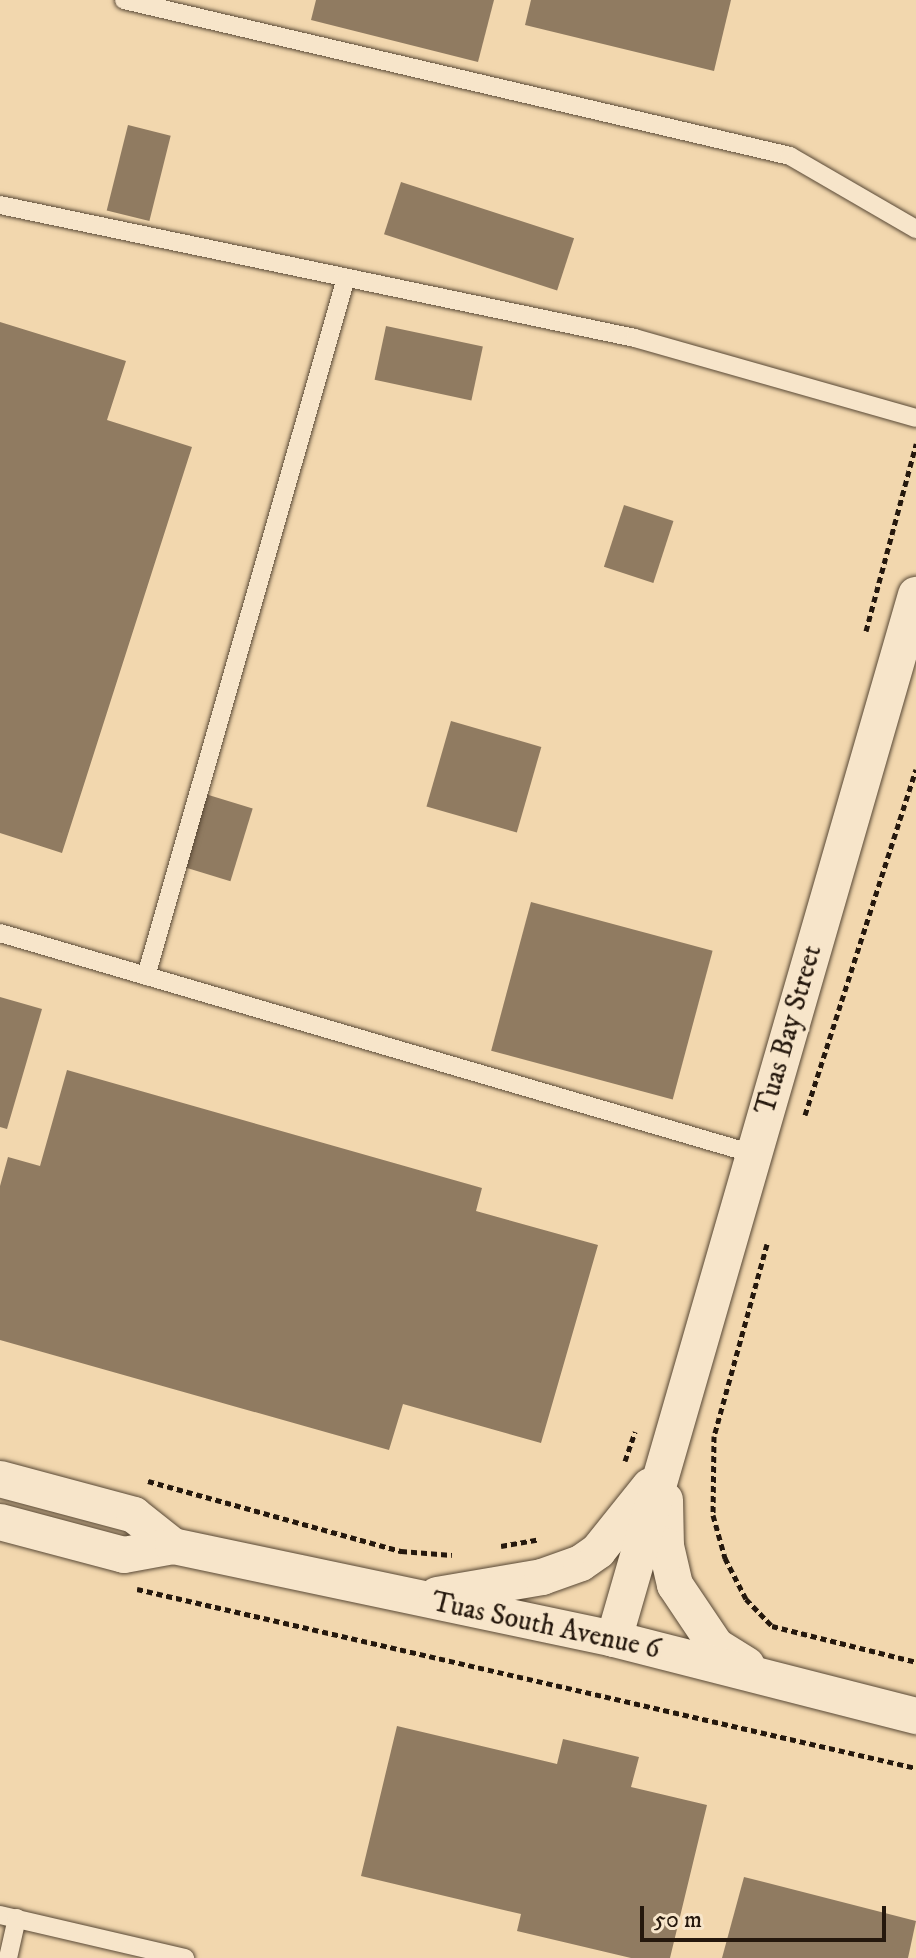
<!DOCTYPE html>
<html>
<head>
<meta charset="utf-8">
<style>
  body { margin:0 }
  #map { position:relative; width:916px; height:1958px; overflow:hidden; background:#f2d7ae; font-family:"IM FELL DW Pica",serif }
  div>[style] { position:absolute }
  .building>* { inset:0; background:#907b61; transform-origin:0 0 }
  .path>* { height:5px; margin-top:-2.5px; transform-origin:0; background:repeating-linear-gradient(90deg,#25180d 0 6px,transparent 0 10px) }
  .roads { filter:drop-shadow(0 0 2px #584835) drop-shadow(0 0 2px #584835) }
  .service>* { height:18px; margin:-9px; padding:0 9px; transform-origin:9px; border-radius:9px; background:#f7e5ca }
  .minor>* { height:36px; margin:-18px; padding:0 18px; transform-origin:18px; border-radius:18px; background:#f7e5ca }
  span { translate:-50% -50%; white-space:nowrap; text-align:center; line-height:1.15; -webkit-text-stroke:7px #f7e5ca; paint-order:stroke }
  .street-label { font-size:28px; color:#25180d }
  .scale { position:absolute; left:640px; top:1906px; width:246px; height:36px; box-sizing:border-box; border:4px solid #25180d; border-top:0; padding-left:10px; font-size:24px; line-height:28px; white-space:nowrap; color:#25180d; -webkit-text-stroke:6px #f7e5ca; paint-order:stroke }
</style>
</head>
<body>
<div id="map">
  <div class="building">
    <div style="clip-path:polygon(316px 0,494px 0,478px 62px,311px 20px)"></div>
    <div style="clip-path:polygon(531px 0,731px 0,714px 71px,525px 25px)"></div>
    <div style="left:128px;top:125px;width:44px;height:88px;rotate:14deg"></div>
    <div style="left:401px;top:182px;width:182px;height:55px;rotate:18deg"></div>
    <div style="clip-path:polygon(0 322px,126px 361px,107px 420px,192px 447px,62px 853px,0 833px)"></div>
    <div style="left:386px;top:326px;width:99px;height:55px;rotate:12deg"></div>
    <div style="left:624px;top:505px;width:52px;height:65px;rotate:18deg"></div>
    <div style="left:451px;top:721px;width:94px;height:89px;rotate:16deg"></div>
    <div style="left:202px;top:793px;width:53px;height:76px;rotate:17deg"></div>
    <div style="left:531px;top:902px;width:188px;height:154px;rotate:15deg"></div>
    <div style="clip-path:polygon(0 997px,42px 1009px,7px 1129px,0 1127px)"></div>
    <div style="clip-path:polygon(67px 1070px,482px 1188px,476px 1211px,598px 1245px,541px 1443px,403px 1404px,389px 1450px,0 1340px,0 1186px,8px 1157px,40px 1166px)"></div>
    <div style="clip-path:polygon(397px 1726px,557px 1764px,563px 1739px,639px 1757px,631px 1787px,707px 1805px,670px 1958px,631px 1958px,517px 1931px,521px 1914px,361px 1876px)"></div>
    <div style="clip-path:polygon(744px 1877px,916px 1921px,908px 1958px,722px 1958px)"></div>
  </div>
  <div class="path">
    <div style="left:866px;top:631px;width:194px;rotate:-75deg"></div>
    <div style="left:805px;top:1115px;width:363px;rotate:-72.2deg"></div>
    <div style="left:767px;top:1244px;width:199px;rotate:105.4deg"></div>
    <div style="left:714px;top:1436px;width:79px;rotate:90.7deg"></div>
    <div style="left:713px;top:1515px;width:45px;rotate:74.4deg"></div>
    <div style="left:725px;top:1558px;width:46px;rotate:62.9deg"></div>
    <div style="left:746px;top:1599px;width:37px;rotate:46deg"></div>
    <div style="left:772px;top:1626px;width:148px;rotate:14deg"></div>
    <div style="left:625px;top:1461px;width:31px;rotate:-71deg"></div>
    <div style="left:148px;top:1481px;width:263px;rotate:15.5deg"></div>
    <div style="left:401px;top:1551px;width:51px;rotate:4.5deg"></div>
    <div style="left:501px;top:1546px;width:39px;rotate:-10deg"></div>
    <div style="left:137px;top:1589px;width:799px;rotate:12.94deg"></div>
  </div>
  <div class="roads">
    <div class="service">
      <div style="left:124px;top:0;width:684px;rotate:13.18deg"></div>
      <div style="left:790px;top:156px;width:146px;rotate:30.1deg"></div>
      <div style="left:0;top:205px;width:649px;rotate:11.83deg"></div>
      <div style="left:635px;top:338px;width:292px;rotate:15.9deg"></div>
      <div style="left:0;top:933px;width:786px;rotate:16.34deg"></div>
      <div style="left:146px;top:976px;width:726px;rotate:-74.01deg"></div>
      <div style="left:0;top:1915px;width:190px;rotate:13.1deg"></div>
      <div style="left:8px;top:1958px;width:41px;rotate:-77.3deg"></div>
    </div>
    <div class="minor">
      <div style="left:0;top:1479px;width:139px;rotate:15deg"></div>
      <div style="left:134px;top:1515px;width:50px;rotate:38.5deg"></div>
      <div style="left:665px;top:1500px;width:46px;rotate:88.8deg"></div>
      <div style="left:666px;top:1546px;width:40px;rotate:77deg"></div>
      <div style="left:675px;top:1585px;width:73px;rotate:56.1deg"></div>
      <div style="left:716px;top:1646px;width:36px;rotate:32deg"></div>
      <div style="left:0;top:1522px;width:128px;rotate:14.9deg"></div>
      <div style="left:124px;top:1555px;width:50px;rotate:-10.4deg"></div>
      <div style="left:173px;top:1546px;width:451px;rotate:11.9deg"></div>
      <div style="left:614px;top:1639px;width:312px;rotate:14.3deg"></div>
      <div style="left:437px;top:1595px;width:107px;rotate:-9.7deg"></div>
      <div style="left:542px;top:1577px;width:41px;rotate:-19.7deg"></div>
      <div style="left:581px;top:1563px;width:21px;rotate:-35deg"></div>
      <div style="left:598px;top:1551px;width:83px;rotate:-51.3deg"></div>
      <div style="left:614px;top:1639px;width:1087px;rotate:-73.87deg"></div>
    </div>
  </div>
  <div class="street-label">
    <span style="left:789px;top:1030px;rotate:-74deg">Tuas Bay Street</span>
    <span style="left:546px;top:1626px;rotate:12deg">Tuas South Avenue 6</span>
  </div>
  <div class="scale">50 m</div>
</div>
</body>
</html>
